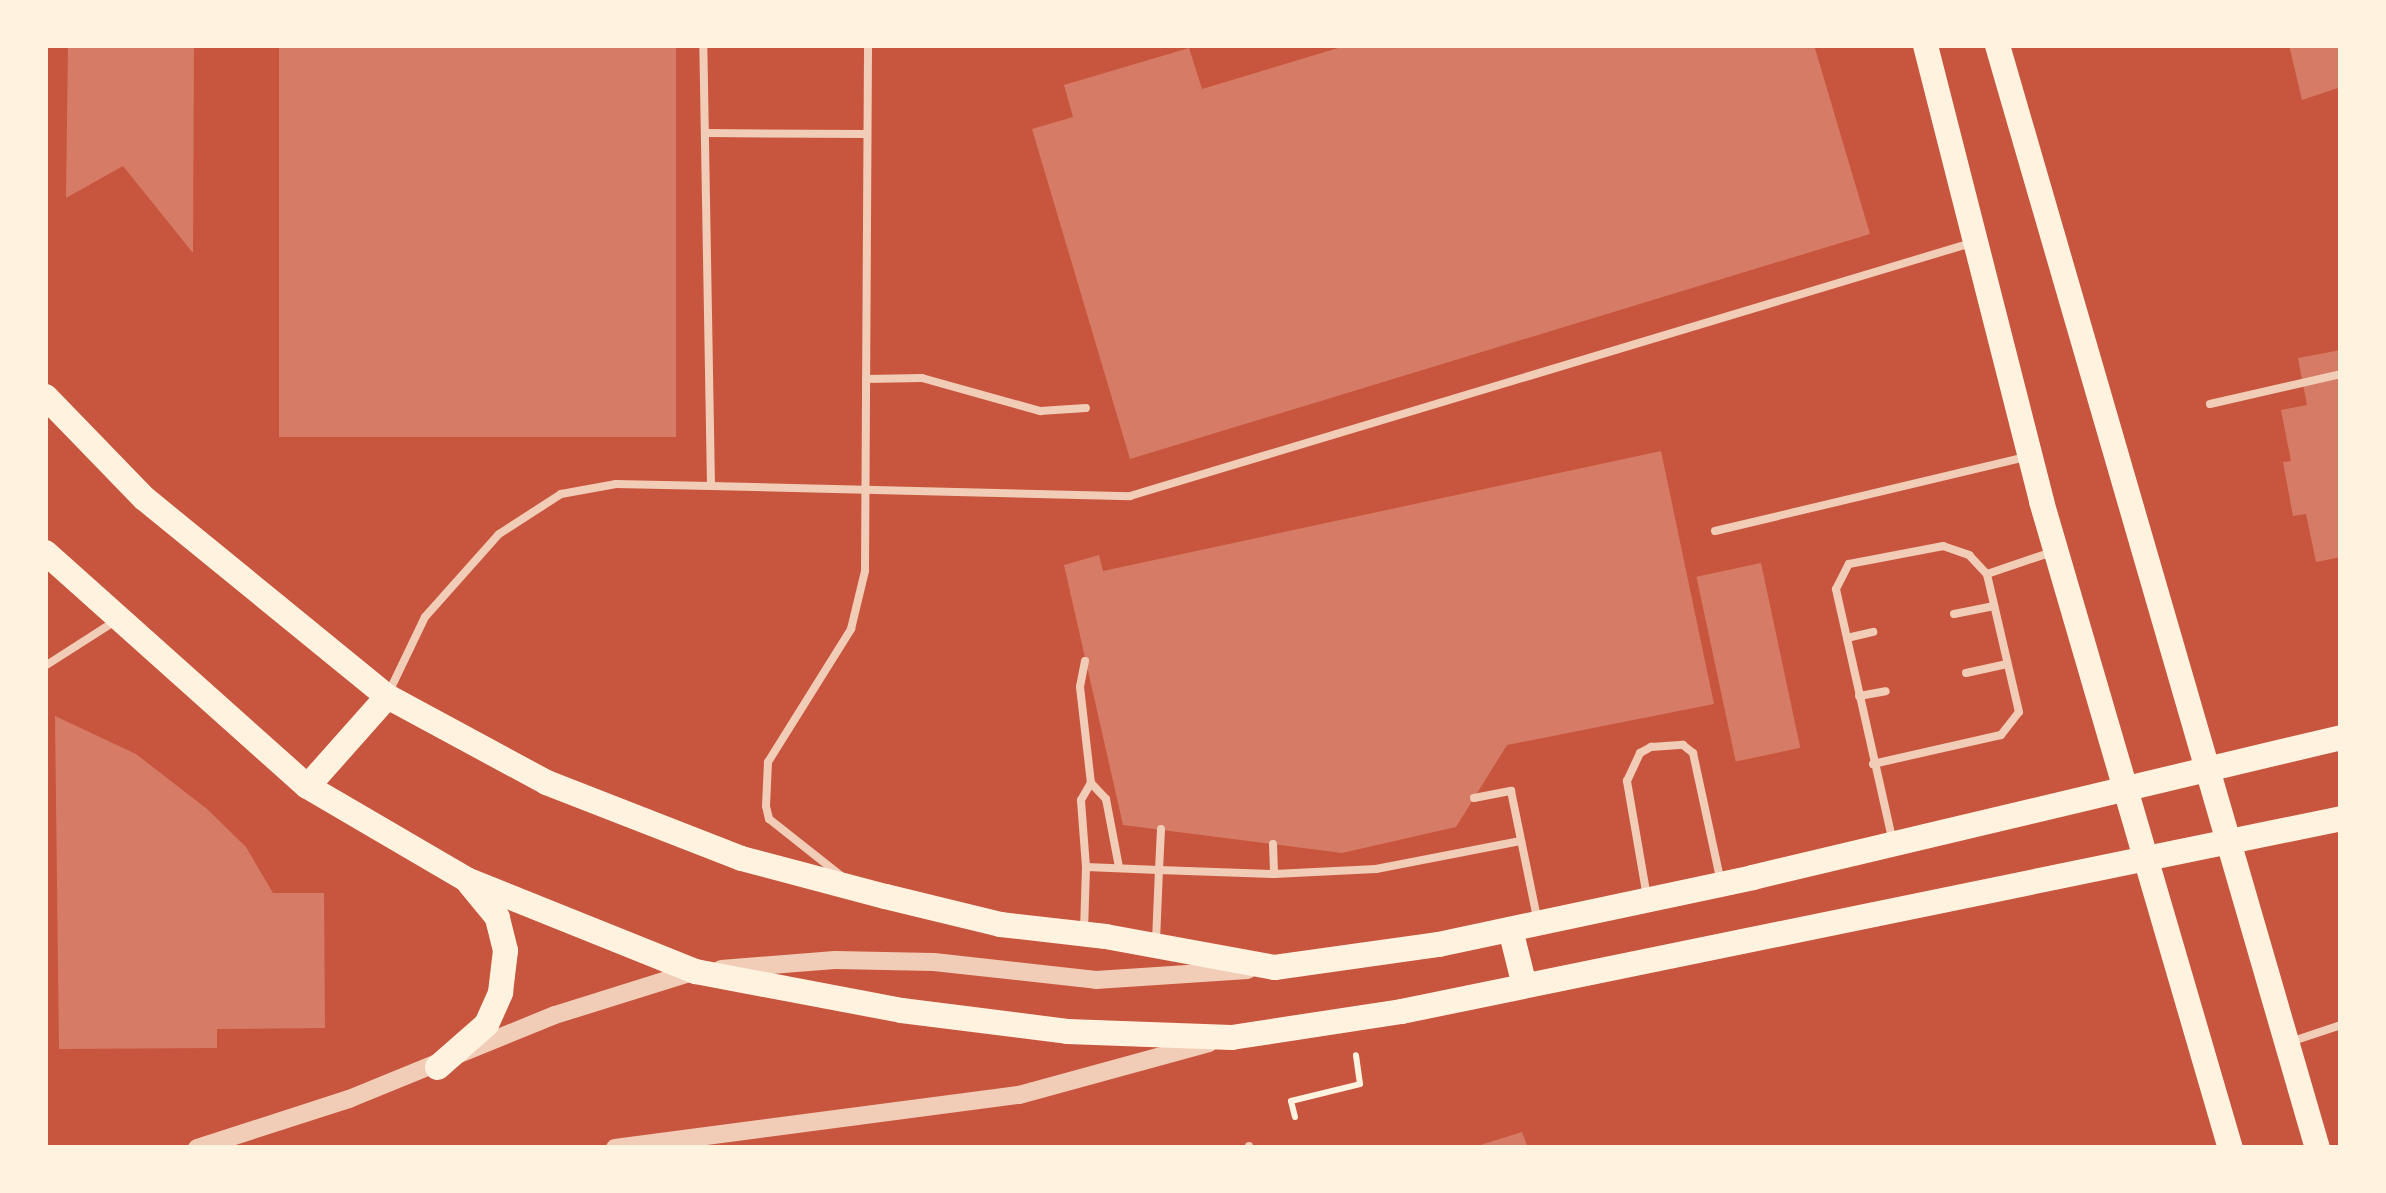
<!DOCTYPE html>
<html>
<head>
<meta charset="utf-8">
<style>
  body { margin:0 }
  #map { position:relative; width:2386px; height:1193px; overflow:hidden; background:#c8553d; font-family:"DM Sans",sans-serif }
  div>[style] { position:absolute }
  .building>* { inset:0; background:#d67c66; transform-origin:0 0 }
  .path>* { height:6px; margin:-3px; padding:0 3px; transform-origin:3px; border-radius:3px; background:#fff3e0 }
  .service>* { height:8px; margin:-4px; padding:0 4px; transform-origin:4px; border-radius:4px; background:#f1ccb7 }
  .tertiary>* { height:18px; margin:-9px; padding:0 9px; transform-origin:9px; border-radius:9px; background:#f1ccb7 }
  .primary>* { height:25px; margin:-12.5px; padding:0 12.5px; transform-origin:12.5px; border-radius:12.5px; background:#fff3e0 }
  span { translate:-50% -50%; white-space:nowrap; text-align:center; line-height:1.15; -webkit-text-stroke:8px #fff3e0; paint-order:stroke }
  .frame { position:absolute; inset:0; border:48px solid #fff3e0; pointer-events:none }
</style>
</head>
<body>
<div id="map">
  <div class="building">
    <div style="clip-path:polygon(68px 45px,194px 45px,193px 253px,123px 166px,66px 198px)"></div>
    <div style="left:279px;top:45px;width:397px;height:392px"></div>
    <div style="clip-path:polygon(1348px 45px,1814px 45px,1870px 234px,1130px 459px,1032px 129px,1073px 117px,1064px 85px,1189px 48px,1202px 89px)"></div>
    <div style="clip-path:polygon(2289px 45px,2341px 45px,2341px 87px,2302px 100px)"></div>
    <div style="clip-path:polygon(2341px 350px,2341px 557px,2316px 562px,2306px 514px,2293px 516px,2283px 462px,2291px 461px,2281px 410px,2307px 405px,2298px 358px)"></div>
    <div style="clip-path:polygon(1661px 451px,1714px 704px,1507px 745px,1456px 827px,1342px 853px,1123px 825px,1064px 565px,1099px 555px,1103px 571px)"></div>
    <div style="left:1761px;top:563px;width:189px;height:66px;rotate:78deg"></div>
    <div style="clip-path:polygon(55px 716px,136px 754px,207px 809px,246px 847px,273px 893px,324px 893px,325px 1028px,217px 1029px,217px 1048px,59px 1049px)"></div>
    <div style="clip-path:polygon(1522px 1132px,1528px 1148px,1474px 1148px,1474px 1147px)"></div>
  </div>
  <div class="path">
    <div style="left:1295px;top:1117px;width:16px;rotate:-104deg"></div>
    <div style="left:1291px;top:1101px;width:71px;rotate:-13.8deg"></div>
    <div style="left:1360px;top:1084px;width:29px;rotate:-98deg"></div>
  </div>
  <div class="service">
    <div style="left:705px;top:133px;width:161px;rotate:0.4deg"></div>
    <div style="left:866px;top:379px;width:56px;rotate:-1deg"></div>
    <div style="left:922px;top:378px;width:123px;rotate:15.6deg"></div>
    <div style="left:1040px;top:411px;width:46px;rotate:-3.7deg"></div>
    <div style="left:2210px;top:404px;width:134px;rotate:-12.9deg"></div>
    <div style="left:711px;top:486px;width:419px;rotate:1.4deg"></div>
    <div style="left:1130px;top:496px;width:878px;rotate:-16.74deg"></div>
    <div style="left:1715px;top:531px;width:320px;rotate:-13.4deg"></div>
    <div style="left:1954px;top:614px;width:41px;rotate:-11.3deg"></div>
    <div style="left:1847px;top:638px;width:27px;rotate:-13deg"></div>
    <div style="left:1085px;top:661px;width:26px;rotate:101deg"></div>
    <div style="left:1080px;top:687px;width:97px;rotate:83.5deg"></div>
    <div style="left:1091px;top:783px;width:22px;rotate:47deg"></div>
    <div style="left:1106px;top:799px;width:69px;rotate:79.2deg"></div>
    <div style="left:45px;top:666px;width:85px;rotate:-32.6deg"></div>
    <div style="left:1966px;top:673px;width:42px;rotate:-12.4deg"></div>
    <div style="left:389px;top:692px;width:83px;rotate:-64.4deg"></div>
    <div style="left:425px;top:617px;width:111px;rotate:-48.3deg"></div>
    <div style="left:499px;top:534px;width:74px;rotate:-32.8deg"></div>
    <div style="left:561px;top:494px;width:56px;rotate:-10.3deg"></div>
    <div style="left:616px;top:484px;width:95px;rotate:1.2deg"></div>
    <div style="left:711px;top:486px;width:441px;rotate:-91deg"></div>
    <div style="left:1859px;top:696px;width:27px;rotate:-10deg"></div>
    <div style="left:1873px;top:764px;width:131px;rotate:-12.8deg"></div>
    <div style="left:2001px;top:735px;width:29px;rotate:-52deg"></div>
    <div style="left:2019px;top:712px;width:142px;rotate:-103.1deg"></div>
    <div style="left:1474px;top:798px;width:38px;rotate:-11deg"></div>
    <div style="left:1511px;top:791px;width:130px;rotate:78.4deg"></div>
    <div style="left:1892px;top:838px;width:255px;rotate:-102.7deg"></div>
    <div style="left:1836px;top:589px;width:28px;rotate:-63deg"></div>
    <div style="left:1849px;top:564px;width:96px;rotate:-10.8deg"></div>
    <div style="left:1943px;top:546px;width:28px;rotate:19deg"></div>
    <div style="left:1969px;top:555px;width:26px;rotate:47deg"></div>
    <div style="left:1987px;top:574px;width:69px;rotate:-18.7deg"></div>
    <div style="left:1273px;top:844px;width:30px;rotate:88deg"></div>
    <div style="left:1086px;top:867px;width:73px;rotate:2.4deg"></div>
    <div style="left:1159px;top:870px;width:41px;rotate:-87.2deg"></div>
    <div style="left:840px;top:875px;width:90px;rotate:-141.7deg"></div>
    <div style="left:769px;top:819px;width:13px;rotate:-103deg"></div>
    <div style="left:766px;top:806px;width:44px;rotate:-87.4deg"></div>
    <div style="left:768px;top:762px;width:157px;rotate:-58deg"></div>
    <div style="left:851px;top:629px;width:60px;rotate:-76.4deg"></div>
    <div style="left:865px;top:571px;width:526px;rotate:-89.67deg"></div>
    <div style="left:1647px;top:897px;width:118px;rotate:-99.8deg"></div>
    <div style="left:1627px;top:781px;width:31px;rotate:-65deg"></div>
    <div style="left:1640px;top:753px;width:13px;rotate:-29deg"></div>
    <div style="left:1651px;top:747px;width:32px;rotate:-4deg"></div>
    <div style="left:1683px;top:745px;width:13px;rotate:39deg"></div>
    <div style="left:1693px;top:753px;width:128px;rotate:77.8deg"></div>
    <div style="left:1084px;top:931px;width:64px;rotate:-88.2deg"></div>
    <div style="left:1086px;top:867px;width:67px;rotate:-94.3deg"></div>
    <div style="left:1081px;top:800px;width:20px;rotate:-60deg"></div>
    <div style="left:1156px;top:941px;width:71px;rotate:-87.6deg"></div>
    <div style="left:1159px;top:870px;width:115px;rotate:2deg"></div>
    <div style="left:1274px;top:874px;width:102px;rotate:-2.8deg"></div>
    <div style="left:1376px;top:869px;width:147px;rotate:-11deg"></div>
    <div style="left:2293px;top:1041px;width:51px;rotate:-18.4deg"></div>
    <div style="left:1249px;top:1146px;width:2px;rotate:90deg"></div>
  </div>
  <div class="tertiary">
    <div style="left:721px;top:969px;width:114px;rotate:-4.5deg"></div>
    <div style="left:835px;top:960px;width:99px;rotate:1.2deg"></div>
    <div style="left:934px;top:962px;width:163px;rotate:6.3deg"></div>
    <div style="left:1096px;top:980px;width:152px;rotate:-3.8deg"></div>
    <div style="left:197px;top:1148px;width:160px;rotate:-17.9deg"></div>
    <div style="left:349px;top:1099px;width:222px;rotate:-22.2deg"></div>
    <div style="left:555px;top:1015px;width:147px;rotate:-17.4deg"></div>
    <div style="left:615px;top:1148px;width:407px;rotate:-7.5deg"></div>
    <div style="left:1019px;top:1095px;width:197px;rotate:-15.3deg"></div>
  </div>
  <div class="primary">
    <div style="left:1925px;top:45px;width:471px;rotate:75.7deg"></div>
    <div style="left:2041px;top:501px;width:674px;rotate:73.72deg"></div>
    <div style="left:1997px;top:45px;width:1148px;rotate:73.82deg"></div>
    <div style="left:45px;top:396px;width:142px;rotate:45.9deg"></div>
    <div style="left:144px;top:498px;width:313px;rotate:39.2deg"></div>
    <div style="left:387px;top:696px;width:181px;rotate:28.4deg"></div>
    <div style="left:546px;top:782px;width:209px;rotate:21.3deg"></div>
    <div style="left:741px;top:858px;width:149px;rotate:14.8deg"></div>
    <div style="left:885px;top:896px;width:118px;rotate:13.7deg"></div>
    <div style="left:1000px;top:924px;width:106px;rotate:6.5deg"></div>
    <div style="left:1105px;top:936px;width:172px;rotate:10.4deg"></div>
    <div style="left:1274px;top:967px;width:166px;rotate:-8deg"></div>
    <div style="left:1438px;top:944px;width:321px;rotate:-12deg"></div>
    <div style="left:1752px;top:877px;width:605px;rotate:-13.37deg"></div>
    <div style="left:45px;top:552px;width:351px;rotate:41.8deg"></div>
    <div style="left:307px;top:786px;width:184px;rotate:30.3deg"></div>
    <div style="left:466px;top:879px;width:247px;rotate:21.9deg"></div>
    <div style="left:695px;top:971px;width:210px;rotate:10.7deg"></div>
    <div style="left:901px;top:1010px;width:167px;rotate:7.2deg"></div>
    <div style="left:1067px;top:1031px;width:164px;rotate:2.1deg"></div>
    <div style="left:1231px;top:1037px;width:172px;rotate:-8.7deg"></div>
    <div style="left:1401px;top:1011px;width:960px;rotate:-11.6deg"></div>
    <div style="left:307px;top:786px;width:120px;rotate:-48.4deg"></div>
    <div style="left:1510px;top:929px;width:58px;rotate:76deg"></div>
    <div style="left:437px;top:1067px;width:65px;rotate:-41.3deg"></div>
    <div style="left:486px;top:1024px;width:35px;rotate:-66deg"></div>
    <div style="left:500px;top:992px;width:42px;rotate:-83.2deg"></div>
    <div style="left:505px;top:950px;width:34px;rotate:-104deg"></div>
    <div style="left:497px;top:917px;width:44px;rotate:-129.5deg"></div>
  </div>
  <div class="frame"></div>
</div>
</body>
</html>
